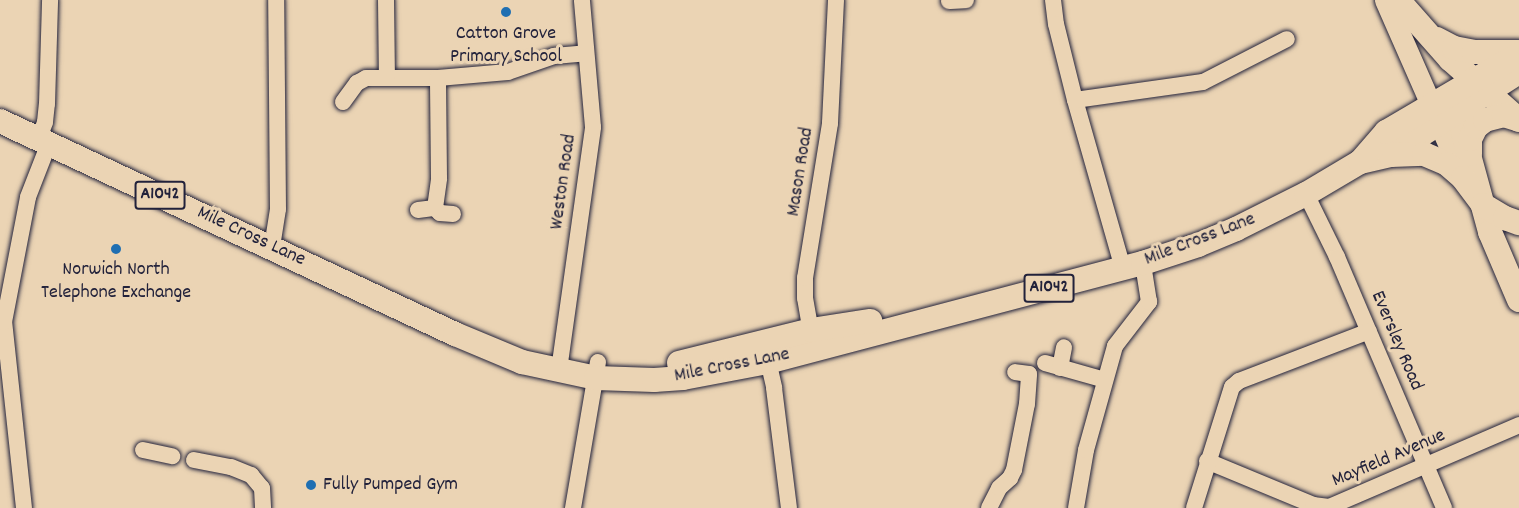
<!DOCTYPE html>
<html>
<head>
<meta charset="utf-8">
<style>
  body { margin:0 }
  #map { position:relative; width:1519px; height:508px; overflow:hidden; background:#ebd4b4; font-family:Dekko,sans-serif }
  div>[style] { position:absolute }
  .roads { filter:drop-shadow(0 0 2px #22223b) drop-shadow(0 0 2px #22223b) }
  .minor>* { height:16px; margin:-8px; padding:0 8px; transform-origin:8px; border-radius:8px; background:#ebd4b4 }
  .major>* { height:21px; margin:-10.5px; padding:0 10.5px; transform-origin:10.5px; border-radius:10.5px; background:#ebd4b4 }
  .highway>* { height:24px; margin:-12px; padding:0 12px; transform-origin:12px; border-radius:12px; background:#ebd4b4 }
  .dots>* { width:16px; height:16px; translate:-50% -50%; box-sizing:border-box; border:3px solid #ebd4b4; border-radius:50% }
  span { translate:-50% -50%; white-space:nowrap; text-align:center; line-height:1.15; -webkit-text-stroke:6px #ebd4b4; paint-order:stroke }
  .shield-label span { padding:2px 4px; background:#ebd4b4; border:2px solid; border-radius:4px; -webkit-text-stroke-width:0 }
  .shield-label { font-size:18px; color:#22223b; font-weight:700 }
  .poi-label { font-size:20px; color:#22223b }
  .left { translate:0 -50%; text-align:left }
  .street-label { font-size:20px; color:#22223b }
</style>
</head>
<body>
<div id="map">
  <div class="roads">
    <div class="minor">
      <div style="left:386px;top:0;width:78px;rotate:89.3deg"></div>
      <div style="left:387px;top:78px;width:51px"></div>
      <div style="left:1053px;top:0;width:24px;rotate:83deg"></div>
      <div style="left:1056px;top:24px;width:78px;rotate:76deg"></div>
      <div style="left:1075px;top:100px;width:175px;rotate:74.1deg"></div>
      <div style="left:949px;top:1px;width:17px;rotate:-3deg"></div>
      <div style="left:1075px;top:100px;width:129px;rotate:-8deg"></div>
      <div style="left:1203px;top:82px;width:94px;rotate:-27.1deg"></div>
      <div style="left:343px;top:102px;width:24px;rotate:-54deg"></div>
      <div style="left:357px;top:83px;width:10px;rotate:-29deg"></div>
      <div style="left:366px;top:78px;width:21px"></div>
      <div style="left:39px;top:138px;width:17px;rotate:-69deg"></div>
      <div style="left:45px;top:122px;width:18px;rotate:-84deg"></div>
      <div style="left:47px;top:104px;width:104px;rotate:-88.3deg"></div>
      <div style="left:1306px;top:194px;width:70px;rotate:63.8deg"></div>
      <div style="left:1337px;top:257px;width:273px;rotate:66.9deg"></div>
      <div style="left:418px;top:210px;width:17px;rotate:-7deg"></div>
      <div style="left:453px;top:214px;width:13px;rotate:-176deg"></div>
      <div style="left:440px;top:213px;width:7px;rotate:-135deg"></div>
      <div style="left:435px;top:208px;width:30px;rotate:-82deg"></div>
      <div style="left:439px;top:178px;width:100px;rotate:-90.6deg"></div>
      <div style="left:438px;top:78px;width:70px;rotate:-4.9deg"></div>
      <div style="left:508px;top:72px;width:49px;rotate:-19.2deg"></div>
      <div style="left:554px;top:56px;width:32px;rotate:-5deg"></div>
      <div style="left:272px;top:247px;width:38px;rotate:-81deg"></div>
      <div style="left:278px;top:209px;width:209px;rotate:-90.5deg"></div>
      <div style="left:812px;top:338px;width:41px;rotate:-99.9deg"></div>
      <div style="left:805px;top:298px;width:20px;rotate:-90deg"></div>
      <div style="left:805px;top:278px;width:157px;rotate:-80.8deg"></div>
      <div style="left:830px;top:123px;width:123px;rotate:-87.2deg"></div>
      <div style="left:766px;top:352px;width:37px;rotate:77deg"></div>
      <div style="left:774px;top:388px;width:121px;rotate:82.9deg"></div>
      <div style="left:1045px;top:363px;width:62px;rotate:15.8deg"></div>
      <div style="left:1060px;top:368px;width:21px;rotate:-79deg"></div>
      <div style="left:559px;top:370px;width:245px;rotate:-82deg"></div>
      <div style="left:593px;top:127px;width:127px;rotate:-95deg"></div>
      <div style="left:143px;top:450px;width:30px;rotate:12deg"></div>
      <div style="left:194px;top:460px;width:38px;rotate:11deg"></div>
      <div style="left:231px;top:467px;width:22px;rotate:22deg"></div>
      <div style="left:251px;top:475px;width:17px;rotate:50deg"></div>
      <div style="left:262px;top:488px;width:20px;rotate:87deg"></div>
      <div style="left:1207px;top:461px;width:115px;rotate:22.5deg"></div>
      <div style="left:1313px;top:505px;width:16px;rotate:7deg"></div>
      <div style="left:1329px;top:507px;width:207px;rotate:-23.3deg"></div>
      <div style="left:24px;top:508px;width:187px;rotate:-96.1deg"></div>
      <div style="left:4px;top:322px;width:127px;rotate:-79.1deg"></div>
      <div style="left:28px;top:197px;width:58px;rotate:-68.7deg"></div>
      <div style="left:573px;top:508px;width:148px;rotate:-80.3deg"></div>
      <div style="left:989px;top:508px;width:22px;rotate:-63deg"></div>
      <div style="left:999px;top:488px;width:15px;rotate:-42deg"></div>
      <div style="left:1010px;top:478px;width:9px;rotate:-63deg"></div>
      <div style="left:1014px;top:470px;width:67px;rotate:-78.9deg"></div>
      <div style="left:1027px;top:404px;width:30px;rotate:-86deg"></div>
      <div style="left:1029px;top:374px;width:14px;rotate:-172deg"></div>
      <div style="left:1076px;top:508px;width:59px;rotate:-80.2deg"></div>
      <div style="left:1086px;top:450px;width:108px;rotate:-74.4deg"></div>
      <div style="left:1115px;top:346px;width:56px;rotate:-52.3deg"></div>
      <div style="left:1149px;top:302px;width:39px;rotate:-99deg"></div>
      <div style="left:1194px;top:508px;width:127px;rotate:-72.6deg"></div>
      <div style="left:1232px;top:387px;width:9px;rotate:-41deg"></div>
      <div style="left:1239px;top:381px;width:139px;rotate:-21deg"></div>
    </div>
    <div class="major">
      <div style="left:1385px;top:0;width:194px;rotate:66.3deg"></div>
    </div>
    <div class="highway">
      <div style="left:1398px;top:0;width:79px;rotate:48.6deg"></div>
      <div style="left:1450px;top:59px;width:92px;rotate:41.5deg"></div>
      <div style="left:1437px;top:39px;width:19px;rotate:28deg"></div>
      <div style="left:1454px;top:48px;width:20px;rotate:11deg"></div>
      <div style="left:1474px;top:52px;width:45px"></div>
      <div style="left:1474px;top:79px;width:25px;rotate:113deg"></div>
      <div style="left:1464px;top:102px;width:31px;rotate:92deg"></div>
      <div style="left:1463px;top:133px;width:103px;rotate:74.7deg"></div>
      <div style="left:1490px;top:232px;width:74px;rotate:66.9deg"></div>
      <div style="left:0;top:121px;width:502px;rotate:25.09deg"></div>
      <div style="left:455px;top:334px;width:73px;rotate:22.7deg"></div>
      <div style="left:522px;top:362px;width:76px;rotate:12.2deg"></div>
      <div style="left:596px;top:378px;width:58px;rotate:2deg"></div>
      <div style="left:654px;top:380px;width:29px;rotate:-4deg"></div>
      <div style="left:683px;top:378px;width:86px;rotate:-10.7deg"></div>
      <div style="left:768px;top:362px;width:388px;rotate:-14.8deg"></div>
      <div style="left:1143px;top:263px;width:58px;rotate:-18.1deg"></div>
      <div style="left:1198px;top:245px;width:41px;rotate:-22.8deg"></div>
      <div style="left:1236px;top:229px;width:78px;rotate:-26.6deg"></div>
      <div style="left:1306px;top:194px;width:63px;rotate:-30.7deg"></div>
      <div style="left:1360px;top:162px;width:31px;rotate:-13deg"></div>
      <div style="left:1390px;top:155px;width:153px;rotate:-32.8deg"></div>
      <div style="left:1470px;top:154px;width:15px;rotate:-90deg"></div>
      <div style="left:1470px;top:139px;width:13px;rotate:-63deg"></div>
      <div style="left:1476px;top:127px;width:11px;rotate:-38deg"></div>
      <div style="left:1485px;top:120px;width:20px;rotate:-15deg"></div>
      <div style="left:1504px;top:115px;width:16px;rotate:18deg"></div>
      <div style="left:1391px;top:155px;width:33px;rotate:-2deg"></div>
      <div style="left:1424px;top:154px;width:25px;rotate:23deg"></div>
      <div style="left:1447px;top:164px;width:21px;rotate:41deg"></div>
      <div style="left:1463px;top:178px;width:34px;rotate:53deg"></div>
      <div style="left:1483px;top:205px;width:26px;rotate:31deg"></div>
      <div style="left:1505px;top:218px;width:15px;rotate:20deg"></div>
      <div style="left:1360px;top:162px;width:40px;rotate:-49deg"></div>
      <div style="left:1386px;top:132px;width:154px;rotate:-30.4deg"></div>
      <div style="left:679px;top:363px;width:136px;rotate:-14deg"></div>
      <div style="left:811px;top:330px;width:60px;rotate:-8.7deg"></div>
    </div>
  </div>
  <div class="dots">
    <div style="left:506px;top:12px;background:#1f6fb2"></div>
    <div style="left:116px;top:249px;background:#1f6fb2"></div>
    <div style="left:311px;top:485px;background:#1f6fb2"></div>
  </div>
  <div class="shield-label">
    <span style="left:160px;top:195px">A1042</span>
    <span style="left:1049px;top:288px">A1042</span>
  </div>
  <div class="poi-label">
    <span style="left:506px;top:46px">Catton Grove<br>Primary School</span>
    <span style="left:116px;top:282px">Norwich North<br>Telephone Exchange</span>
    <span class="left" style="left:323px;top:485px">Fully Pumped Gym</span>
  </div>
  <div class="street-label">
    <span style="left:801px;top:172px;rotate:-81deg">Mason Road</span>
    <span style="left:564px;top:182px;rotate:-82deg">Weston Road</span>
    <span style="left:251px;top:237px;rotate:25deg">Mile Cross Lane</span>
    <span style="left:1200px;top:240px;rotate:-21deg">Mile Cross Lane</span>
    <span style="left:1396px;top:341px;rotate:67deg">Eversley Road</span>
    <span style="left:732px;top:366px;rotate:-11deg">Mile Cross Lane</span>
    <span style="left:1389px;top:459px;rotate:-23deg">Mayfield Avenue</span>
  </div>
</div>
</body>
</html>
